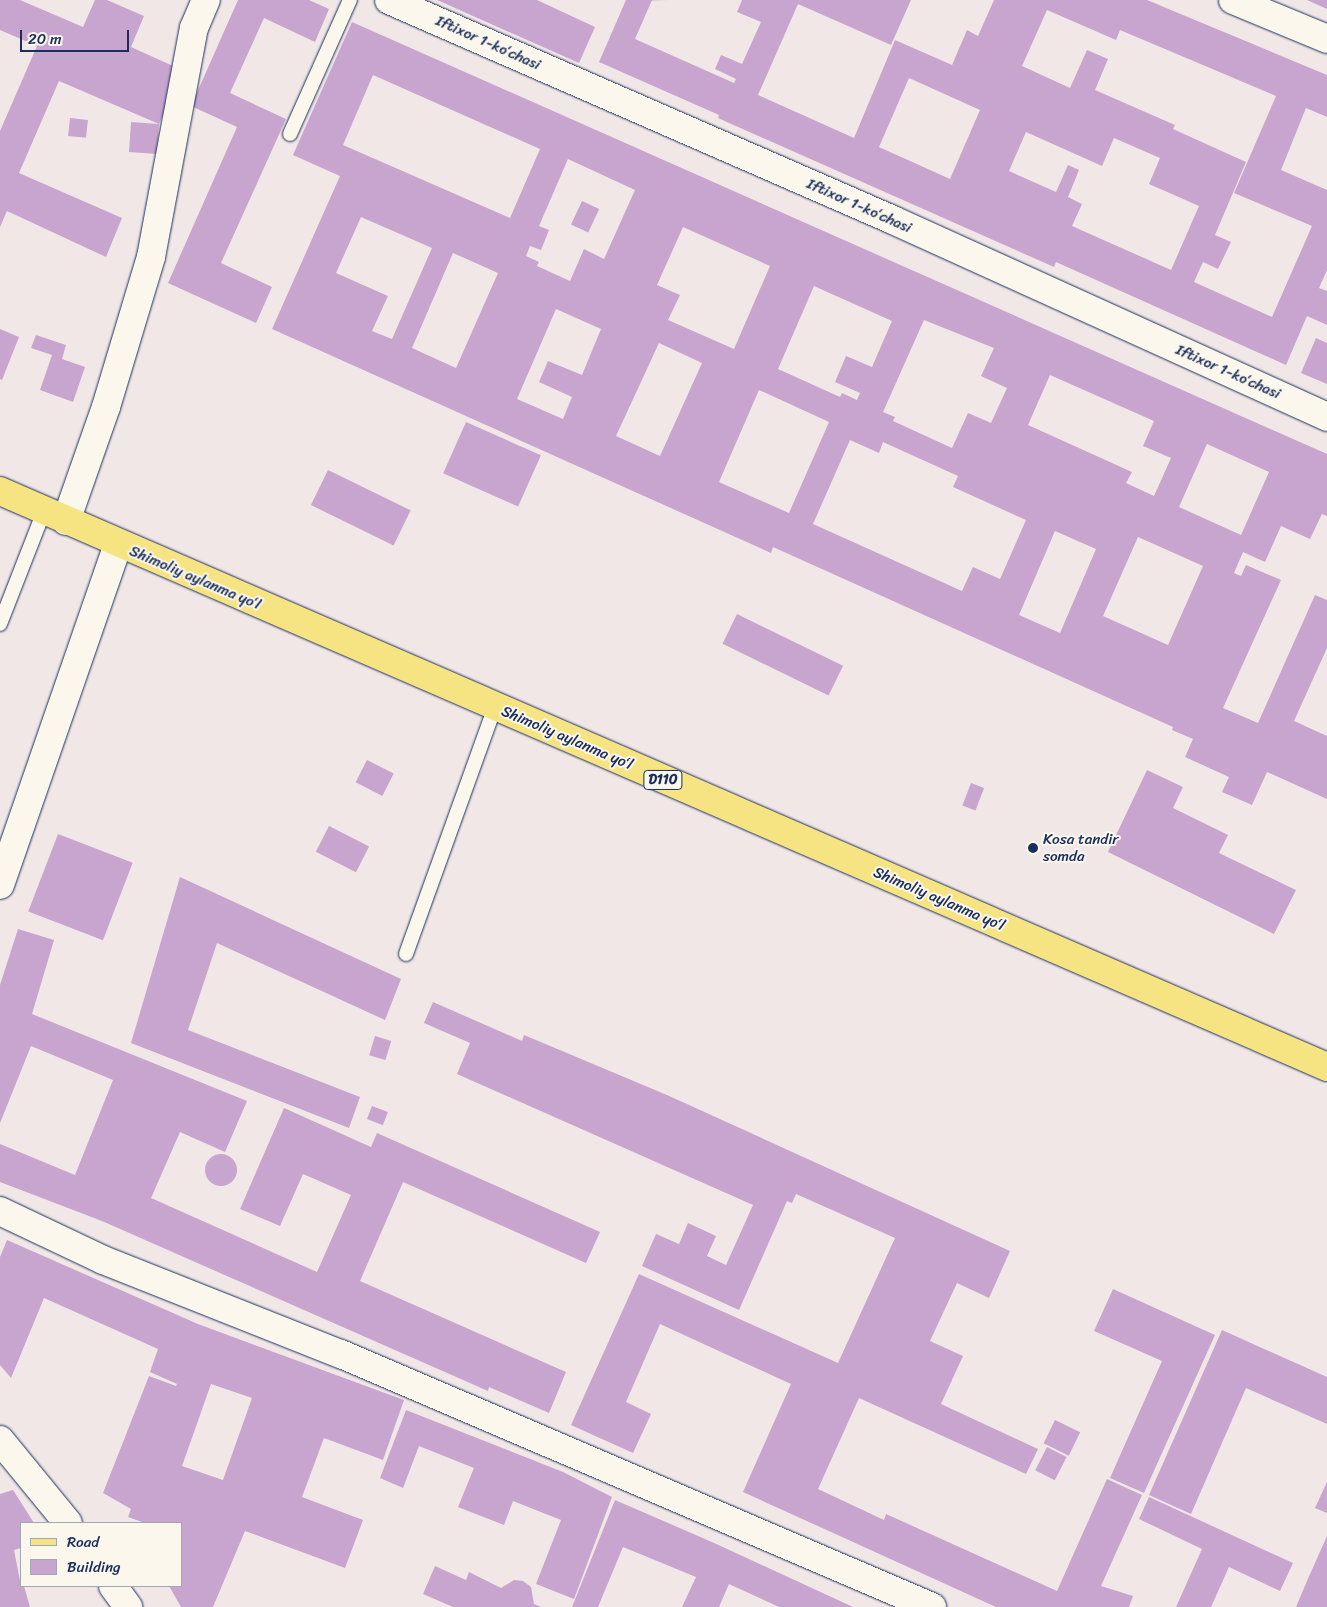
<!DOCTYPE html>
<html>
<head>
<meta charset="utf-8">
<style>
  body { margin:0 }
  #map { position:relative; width:1327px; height:1607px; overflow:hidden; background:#f1e7e6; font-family:Sriracha,sans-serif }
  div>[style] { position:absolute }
  .building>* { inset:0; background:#c8a5cf; transform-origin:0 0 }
  .round { border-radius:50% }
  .roads { filter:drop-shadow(0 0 1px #1b2f5e) drop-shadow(0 0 1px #1b2f5e) }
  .lane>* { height:14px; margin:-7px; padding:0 7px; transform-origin:7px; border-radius:7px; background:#fbf7ec }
  .street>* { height:28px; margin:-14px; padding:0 14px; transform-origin:14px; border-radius:14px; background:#fbf7ec }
  .primary>* { height:28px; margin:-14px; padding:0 14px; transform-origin:14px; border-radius:14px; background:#f6e381 }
  .dots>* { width:14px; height:14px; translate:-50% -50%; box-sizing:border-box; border:2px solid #fbf7ec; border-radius:50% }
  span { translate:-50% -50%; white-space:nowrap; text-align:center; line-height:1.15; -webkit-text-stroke:4px #fbf7ec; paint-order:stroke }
  .shield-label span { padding:1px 4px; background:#fbf7ec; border:1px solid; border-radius:4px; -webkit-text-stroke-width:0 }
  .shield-label { font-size:14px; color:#1b2f5e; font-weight:700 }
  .street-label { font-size:15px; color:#1b2f5e }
  .poi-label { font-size:15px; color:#1b2f5e }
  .left { translate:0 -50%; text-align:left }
  .legend { position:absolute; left:20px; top:1522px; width:162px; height:65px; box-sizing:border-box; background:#fbf7ec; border:1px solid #a1a7b3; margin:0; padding:6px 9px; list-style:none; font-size:15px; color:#1b2f5e }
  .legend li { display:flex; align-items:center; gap:10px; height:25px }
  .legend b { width:25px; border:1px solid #a1a7b3 }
  .scale { position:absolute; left:20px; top:30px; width:109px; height:22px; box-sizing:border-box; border:2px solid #1b2f5e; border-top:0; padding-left:6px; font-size:15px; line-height:18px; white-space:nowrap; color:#1b2f5e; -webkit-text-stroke:4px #fbf7ec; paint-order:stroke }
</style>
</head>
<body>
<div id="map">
  <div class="building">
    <div style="clip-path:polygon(0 0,20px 0,83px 27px,95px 0,107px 0,144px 16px,131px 47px,173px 66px,172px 94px,159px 124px,157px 154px,129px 152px,131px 122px,159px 124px,59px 81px,19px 173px,122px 218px,106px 257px,7px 211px,0 227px,0 131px,37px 46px,0 30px)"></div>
    <div style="clip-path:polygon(238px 0,309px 0,329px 9px,315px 42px,264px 18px,230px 93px,286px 119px,221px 263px,272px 287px,256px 323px,168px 283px,237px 127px,191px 106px)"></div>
    <div style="clip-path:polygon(437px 0,537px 0,595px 27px,579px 63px)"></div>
    <div style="clip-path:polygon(evenodd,626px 0,652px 0,635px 39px,734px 83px,736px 79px,715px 69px,721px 55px,742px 64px,761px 22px,737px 12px,742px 0,911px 0,891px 45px,798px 4px,758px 95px,854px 138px,895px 40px,952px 65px,967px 30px,978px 36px,994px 0,1147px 0,1327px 75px,1327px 117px,1306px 108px,1281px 170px,1327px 190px,1327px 270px,1319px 288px,1327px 291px,1327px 325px,1307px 316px,1286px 365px,1056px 262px,1054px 267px,718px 118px,719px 115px,599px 62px,626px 0,1047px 10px,1116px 40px,1120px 30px,1276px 96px,1234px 193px,1312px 226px,1272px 317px,1194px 282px,1203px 262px,1218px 269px,1231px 242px,1215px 235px,1246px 162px,1173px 129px,1175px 125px,1095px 90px,1108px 59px,1087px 50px,1070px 88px,1022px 66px,1047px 10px,626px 0,909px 78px,980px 110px,950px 179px,879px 147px,909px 78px,626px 0,1026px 132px,1102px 166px,1114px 138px,1160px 158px,1149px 184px,1199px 206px,1171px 270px,1072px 226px,1082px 204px,1068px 197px,1079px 170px,1068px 165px,1056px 192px,1009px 171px,1026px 132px)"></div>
    <div style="clip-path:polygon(1307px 0,1327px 0,1327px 9px)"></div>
    <div style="clip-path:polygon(evenodd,352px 22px,1327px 454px,1327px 516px,1322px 514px,1310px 539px,1281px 526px,1265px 562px,1243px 552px,1234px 573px,1241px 576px,1246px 565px,1281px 580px,1223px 708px,1258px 723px,1315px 595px,1327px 600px,1327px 648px,1294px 721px,1327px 736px,1327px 799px,1267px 772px,1252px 805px,1222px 792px,1229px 777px,1185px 757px,1193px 739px,1172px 730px,1173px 727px,773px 547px,771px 553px,272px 329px,340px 176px,293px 155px,352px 22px,373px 75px,540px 149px,510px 218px,343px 145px,373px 75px,352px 22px,568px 159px,635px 190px,604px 259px,584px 249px,570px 281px,537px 266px,539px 262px,526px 256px,530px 246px,541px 250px,549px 230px,539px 226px,568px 159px,352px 22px,361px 217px,432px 248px,392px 339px,372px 331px,388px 296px,336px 273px,361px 217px,352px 22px,683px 227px,770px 266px,734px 349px,668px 320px,680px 295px,657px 285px,683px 227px,352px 22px,453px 253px,498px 273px,456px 368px,412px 348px,453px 253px,352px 22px,814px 286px,892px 321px,872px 367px,846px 356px,835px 382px,860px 393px,857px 400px,842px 393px,840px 397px,778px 369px,814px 286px,352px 22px,556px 309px,601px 329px,582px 375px,548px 361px,539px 382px,572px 397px,563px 419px,517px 399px,556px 309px,352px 22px,924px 320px,994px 348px,981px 376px,1007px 388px,991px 423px,968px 413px,952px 448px,893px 421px,895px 417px,883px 412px,924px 320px,352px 22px,659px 343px,702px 363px,660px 456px,616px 436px,659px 343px,352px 22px,1050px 375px,1154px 421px,1143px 446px,1171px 458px,1154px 496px,1126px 483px,1132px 472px,1028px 425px,1050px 375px,352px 22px,759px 390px,829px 422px,789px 513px,719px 482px,759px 390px,352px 22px,850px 440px,879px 453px,883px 442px,958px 476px,953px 487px,1026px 520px,1000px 579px,973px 567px,962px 591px,813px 524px,850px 440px,352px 22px,1207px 444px,1269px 472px,1241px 535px,1179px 507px,1207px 444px,352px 22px,1055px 531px,1096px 549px,1060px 633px,1019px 615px,1055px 531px,352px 22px,1138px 537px,1203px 566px,1168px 645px,1103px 616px,1138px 537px)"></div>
    <div style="left:70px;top:118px;width:18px;height:18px;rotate:6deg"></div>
    <div style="left:582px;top:201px;width:19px;height:26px;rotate:25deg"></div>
    <div style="clip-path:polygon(0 329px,19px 337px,2px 380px,0 379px)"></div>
    <div style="clip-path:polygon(36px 335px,66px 345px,62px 359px,85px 367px,73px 402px,40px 390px,52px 355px,31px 348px)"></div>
    <div style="clip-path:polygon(1316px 338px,1327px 343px,1327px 384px,1301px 373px)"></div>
    <div style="left:466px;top:422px;width:82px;height:56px;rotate:24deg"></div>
    <div style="left:328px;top:470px;width:92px;height:39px;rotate:26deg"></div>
    <div style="left:737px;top:614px;width:118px;height:33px;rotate:26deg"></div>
    <div style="left:367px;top:760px;width:30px;height:25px;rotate:27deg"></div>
    <div style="clip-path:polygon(1147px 770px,1183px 787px,1173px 808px,1228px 835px,1219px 853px,1296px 890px,1274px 934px,1108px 852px)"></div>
    <div style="left:971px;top:783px;width:14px;height:24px;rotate:21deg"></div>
    <div style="left:329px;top:826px;width:45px;height:29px;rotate:27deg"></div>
    <div style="left:58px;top:834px;width:80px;height:83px;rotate:21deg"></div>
    <div style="clip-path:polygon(180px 877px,401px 979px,385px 1020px,217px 943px,188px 1030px,360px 1097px,349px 1128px,131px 1043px)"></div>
    <div style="clip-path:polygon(18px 929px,54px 940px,32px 1014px,247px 1101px,225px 1152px,180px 1132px,151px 1198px,317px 1272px,351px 1195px,303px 1174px,280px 1226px,240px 1209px,284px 1108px,371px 1147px,377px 1133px,600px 1232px,586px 1263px,403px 1182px,360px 1281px,566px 1372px,549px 1413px,489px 1387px,488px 1391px,102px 1221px,0 1182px,0 1144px,75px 1175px,113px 1080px,31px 1046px,0 1123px,0 985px)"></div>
    <div style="clip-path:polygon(433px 1002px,522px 1041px,524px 1035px,667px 1095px,1010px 1251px,989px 1298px,957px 1283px,930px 1341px,963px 1356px,941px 1404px,1038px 1449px,1026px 1474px,859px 1398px,818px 1489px,884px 1520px,886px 1514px,1057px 1591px,1107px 1479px,1142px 1495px,1101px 1586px,1133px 1596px,1129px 1607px,996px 1607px,743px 1492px,791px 1384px,660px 1324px,626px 1402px,651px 1414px,633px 1453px,571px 1425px,639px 1274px,838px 1363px,895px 1238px,796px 1194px,792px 1203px,787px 1201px,739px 1310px,642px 1266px,656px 1234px,679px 1244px,688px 1223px,716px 1236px,707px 1256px,726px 1265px,753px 1205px,457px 1074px,470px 1043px,424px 1023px)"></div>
    <div style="left:375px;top:1036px;width:17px;height:20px;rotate:17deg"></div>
    <div style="left:372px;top:1106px;width:17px;height:14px;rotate:21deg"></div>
    <div class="round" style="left:205px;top:1154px;width:32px;height:32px"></div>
    <div style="clip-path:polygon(evenodd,7px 1240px,198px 1324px,404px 1400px,383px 1460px,324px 1438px,302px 1497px,363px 1520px,345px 1568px,245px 1531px,213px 1607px,181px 1607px,169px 1586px,181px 1586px,181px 1523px,145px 1523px,128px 1517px,131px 1509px,103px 1493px,149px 1376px,176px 1386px,177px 1384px,150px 1372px,158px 1349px,44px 1298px,11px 1378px,0 1365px,0 1257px,7px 1240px,211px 1384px,252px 1398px,223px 1480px,182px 1466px,211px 1384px)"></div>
    <div style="clip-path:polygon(1113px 1289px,1215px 1335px,1144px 1493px,1110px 1478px,1162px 1361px,1094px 1331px)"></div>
    <div style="clip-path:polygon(1222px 1330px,1327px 1377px,1327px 1424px,1246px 1388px,1191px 1514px,1149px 1495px)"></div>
    <div style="clip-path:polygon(406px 1410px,563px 1472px,612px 1497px,574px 1599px,536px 1584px,561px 1520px,513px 1501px,504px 1525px,458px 1507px,474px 1468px,419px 1446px,403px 1488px,380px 1478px)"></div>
    <div style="left:1055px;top:1420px;width:28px;height:26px;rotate:26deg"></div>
    <div style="left:1047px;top:1447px;width:22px;height:26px;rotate:27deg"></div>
    <div style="clip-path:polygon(1327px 1482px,1327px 1513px,1315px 1508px)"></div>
    <div style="clip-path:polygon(13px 1490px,34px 1523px,21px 1523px,21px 1548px,14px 1550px,21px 1586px,24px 1586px,30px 1607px,0 1607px,0 1494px)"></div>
    <div style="clip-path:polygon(1149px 1497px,1293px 1563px,1280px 1591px,1229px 1567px,1211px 1607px,1176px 1607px,1202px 1549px,1139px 1519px)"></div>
    <div style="clip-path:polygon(615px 1500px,712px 1542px,853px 1607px,779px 1607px,729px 1584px,719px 1607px,682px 1607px,696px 1577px,623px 1547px,598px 1607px,572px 1607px)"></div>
    <div style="clip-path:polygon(1327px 1536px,1327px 1607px,1296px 1607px,1307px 1581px)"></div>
    <div style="clip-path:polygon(435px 1566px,466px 1580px,469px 1572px,501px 1588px,514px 1580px,523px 1581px,531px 1587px,534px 1604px,541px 1607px,453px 1607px,423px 1594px)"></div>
  </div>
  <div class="roads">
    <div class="lane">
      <div style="left:290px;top:134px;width:147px;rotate:-65.9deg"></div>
      <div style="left:0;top:624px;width:121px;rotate:-68.7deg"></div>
      <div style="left:406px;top:954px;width:263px;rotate:-70.2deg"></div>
    </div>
    <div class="street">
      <div style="left:389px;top:0;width:550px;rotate:23.58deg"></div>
      <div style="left:893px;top:220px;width:477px;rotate:24.4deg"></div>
      <div style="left:1233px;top:0;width:102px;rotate:22.5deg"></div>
      <div style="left:66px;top:521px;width:121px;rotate:-70.7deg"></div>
      <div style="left:106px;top:407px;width:157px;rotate:-73.3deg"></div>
      <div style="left:151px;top:257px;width:233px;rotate:-79.4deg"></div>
      <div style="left:194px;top:28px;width:30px;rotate:-67deg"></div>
      <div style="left:0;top:885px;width:360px;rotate:-70.9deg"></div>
      <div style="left:0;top:1211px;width:114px;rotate:25.4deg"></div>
      <div style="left:103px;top:1260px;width:256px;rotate:21.6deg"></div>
      <div style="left:341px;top:1354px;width:643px;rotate:23.18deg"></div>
      <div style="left:0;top:1440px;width:107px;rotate:50.7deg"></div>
      <div style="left:113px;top:1586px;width:26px;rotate:54deg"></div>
    </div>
    <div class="primary">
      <div style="left:0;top:491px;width:1447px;rotate:23.46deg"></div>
    </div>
  </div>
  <div class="dots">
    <div style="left:1033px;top:848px;background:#1b2f5e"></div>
  </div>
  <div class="shield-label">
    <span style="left:663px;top:780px">D110</span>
  </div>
  <div class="street-label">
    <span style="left:488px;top:43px;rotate:24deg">Iftixor 1-koʻchasi</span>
    <span style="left:859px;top:206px;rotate:24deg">Iftixor 1-koʻchasi</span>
    <span style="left:1228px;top:372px;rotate:24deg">Iftixor 1-koʻchasi</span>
    <span style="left:195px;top:578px;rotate:23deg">Shimoliy aylanma yoʻl</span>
    <span style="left:567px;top:738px;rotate:23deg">Shimoliy aylanma yoʻl</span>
    <span style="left:939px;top:899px;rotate:23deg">Shimoliy aylanma yoʻl</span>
  </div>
  <div class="poi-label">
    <span class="left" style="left:1043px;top:848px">Kosa tandir<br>somda</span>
  </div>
  <ul class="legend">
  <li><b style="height:6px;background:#f6e381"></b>Road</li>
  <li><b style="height:14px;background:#c8a5cf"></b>Building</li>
  </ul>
  <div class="scale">20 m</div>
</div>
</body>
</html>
